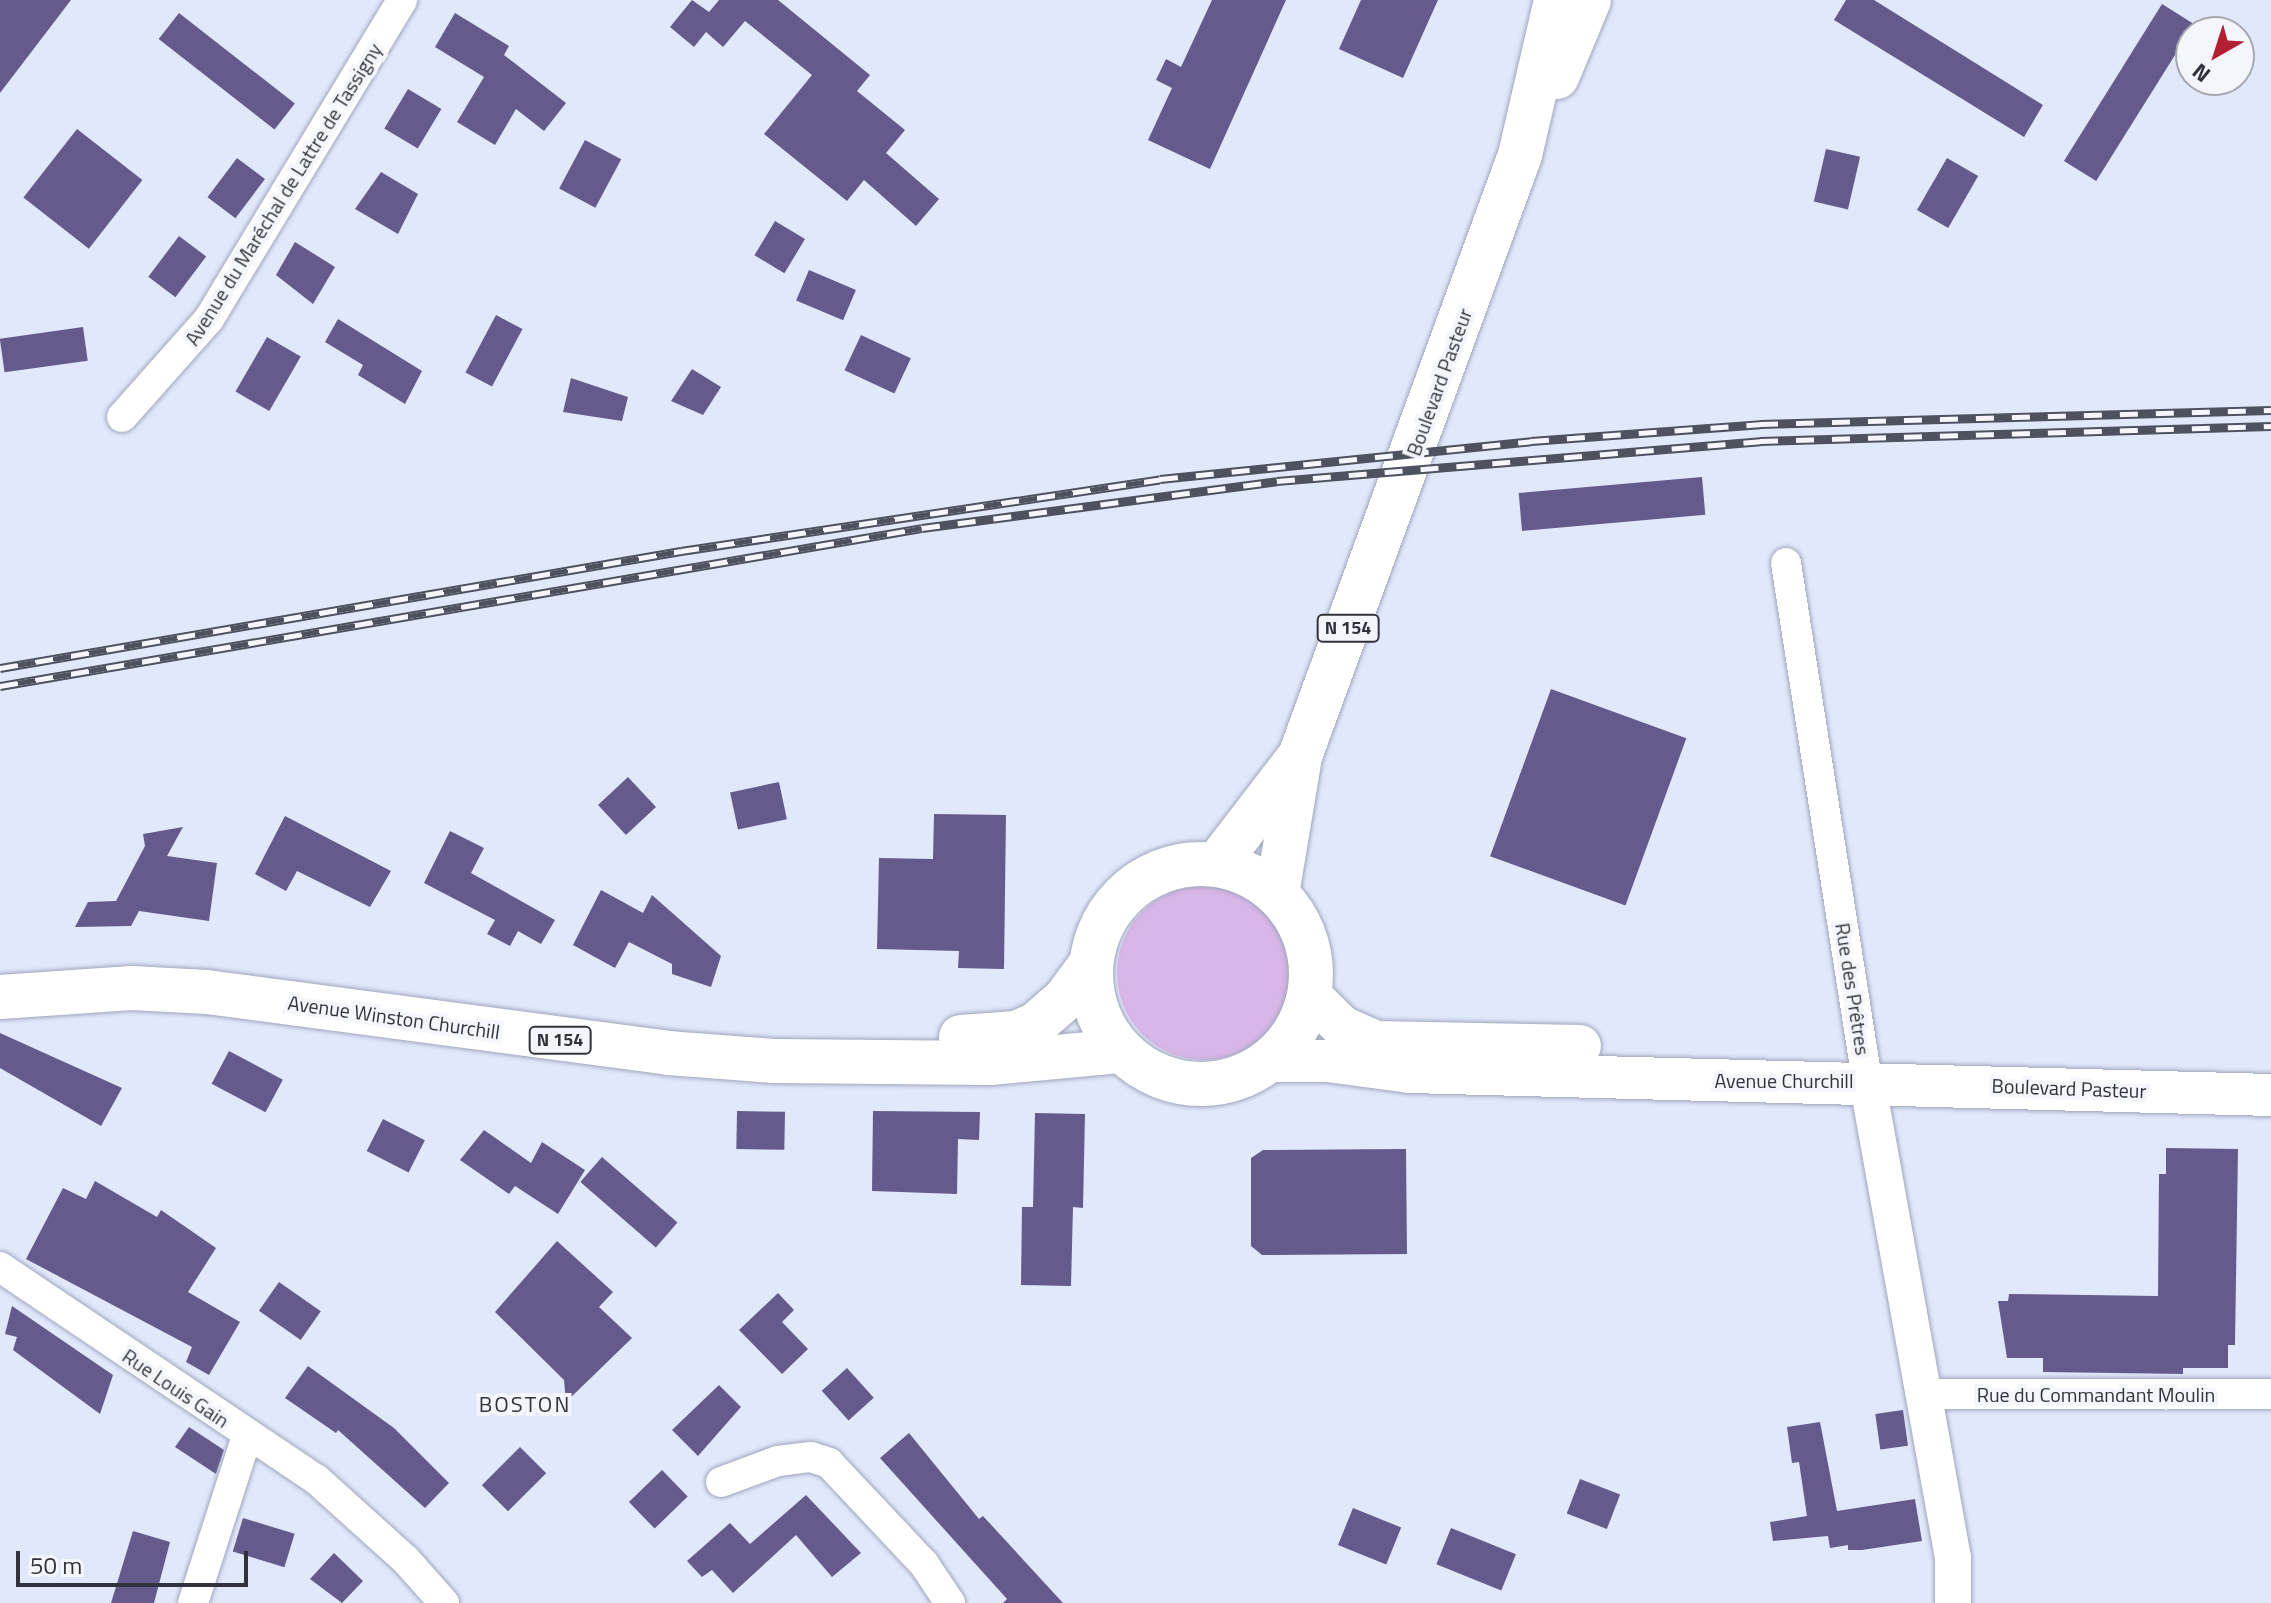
<!DOCTYPE html>
<html>
<head>
<meta charset="utf-8">
<style>
  body { margin:0 }
  #map { position:relative; width:2271px; height:1603px; overflow:hidden; background:#e2e8fc; font-family:"Titillium Web",sans-serif }
  div>[style] { position:absolute }
  .green>* { inset:0; background:#d8b6e7 }
  .round { border-radius:50% }
  .building>* { inset:0; background:#655a8c; transform-origin:0 0 }
  .roads { filter:drop-shadow(0 0 2px #9fa6bd) drop-shadow(0 0 2px #9fa6bd) }
  .minor>* { height:30px; margin:-15px; padding:0 15px; transform-origin:15px; border-radius:15px; background:#fff }
  .tertiary>* { height:36px; margin:-18px; padding:0 18px; transform-origin:18px; border-radius:18px; background:#fff }
  .secondary>* { height:42px; margin:-21px; padding:0 21px; transform-origin:21px; border-radius:21px; background:#fff }
  .primary>* { height:44px; margin:-22px; padding:0 22px; transform-origin:22px; border-radius:22px; background:#fff }
  .primary>.ring { margin:-22px; padding:0; box-sizing:content-box; background:none; border:44px solid #fff; border-radius:50% }
  .rail>* { height:9px; margin-top:-4.5px; transform-origin:0; background:repeating-linear-gradient(90deg,#f4f6fb 0 18px,#4e525e 0 36px); box-sizing:border-box; border-block:2px solid #4e525e }
  span { translate:-50% -50%; white-space:nowrap; text-align:center; line-height:1.15; -webkit-text-stroke:8px #f4f6fb; paint-order:stroke }
  .shield-label span { padding:2px 6px; background:#f4f6fb; border:2px solid; border-radius:6px; -webkit-text-stroke-width:0 }
  .shield-label { font-size:18px; color:#30333d; font-weight:700 }
  .street-label { font-size:20px; color:#30333d }
  .neighbourhood-label { font-size:22px; color:#30333d; letter-spacing:2px }
  .north { position:absolute; left:2175px; top:16px; width:80px; height:80px; box-sizing:border-box; background:#f4f6fb; border:2px solid #a6a8af; border-radius:50%; rotate:219deg; font-size:22px; font-weight:700; line-height:32px; text-align:center; color:#30333d }
  .north::after { content:''; display:block; margin:auto; width:28px; height:36px; background:#b22033; clip-path:polygon(50% 0,100% 100%,50% 72%,0 100%) }
  .scale { position:absolute; left:16px; top:1551px; width:232px; height:36px; box-sizing:border-box; border:4px solid #30333d; border-top:0; padding-left:10px; font-size:24px; line-height:28px; white-space:nowrap; color:#30333d; -webkit-text-stroke:6px #f4f6fb; paint-order:stroke }
</style>
</head>
<body>
<div id="map">
  <div class="green">
    <div class="round" style="left:1117px;top:886px;width:174px;height:174px"></div>
  </div>
  <div class="building">
    <div style="clip-path:polygon(0 0,71px 0,0 93px)"></div>
    <div style="clip-path:polygon(692px 0,709px 12px,719px 0,778px 0,870px 75px,857px 91px,905px 130px,886px 153px,939px 199px,916px 226px,864px 180px,847px 201px,764px 134px,812px 75px,745px 21px,723px 47px,706px 32px,694px 47px,670px 27px)"></div>
    <div style="clip-path:polygon(1212px 0,1286px 0,1210px 169px,1148px 140px,1172px 88px,1156px 80px,1166px 59px,1181px 67px)"></div>
    <div style="clip-path:polygon(1361px 0,1438px 0,1403px 78px,1339px 49px)"></div>
    <div style="clip-path:polygon(1846px 0,1874px 0,2043px 105px,2024px 137px,1834px 20px)"></div>
    <div style="left:2162px;top:4px;width:38px;height:185px;rotate:32deg"></div>
    <div style="left:179px;top:13px;width:147px;height:33px;rotate:38deg"></div>
    <div style="clip-path:polygon(455px 13px,509px 46px,504px 55px,566px 103px,544px 131px,516px 109px,495px 145px,457px 122px,484px 77px,435px 47px)"></div>
    <div style="left:408px;top:89px;width:39px;height:46px;rotate:31deg"></div>
    <div style="left:77px;top:129px;width:83px;height:87px;rotate:38deg"></div>
    <div style="left:585px;top:140px;width:41px;height:55px;rotate:28deg"></div>
    <div style="left:1826px;top:149px;width:35px;height:54px;rotate:13deg"></div>
    <div style="left:237px;top:158px;width:35px;height:49px;rotate:37deg"></div>
    <div style="left:1947px;top:158px;width:36px;height:60px;rotate:30deg"></div>
    <div style="clip-path:polygon(381px 172px,418px 194px,398px 234px,355px 209px)"></div>
    <div style="left:775px;top:221px;width:35px;height:40px;rotate:31deg"></div>
    <div style="left:179px;top:236px;width:34px;height:51px;rotate:37deg"></div>
    <div style="clip-path:polygon(295px 242px,335px 267px,313px 304px,276px 275px)"></div>
    <div style="left:809px;top:270px;width:51px;height:33px;rotate:23deg"></div>
    <div style="left:496px;top:315px;width:30px;height:65px;rotate:28deg"></div>
    <div style="clip-path:polygon(338px 319px,422px 371px,405px 404px,358px 375px,363px 365px,325px 342px)"></div>
    <div style="left:83px;top:327px;width:34px;height:84px;rotate:82deg"></div>
    <div style="left:861px;top:335px;width:55px;height:39px;rotate:25deg"></div>
    <div style="left:267px;top:337px;width:39px;height:63px;rotate:30deg"></div>
    <div style="clip-path:polygon(692px 369px,721px 387px,703px 415px,671px 401px)"></div>
    <div style="clip-path:polygon(571px 378px,628px 397px,622px 421px,563px 412px)"></div>
    <div style="left:1702px;top:477px;width:38px;height:184px;rotate:85deg"></div>
    <div style="left:1551px;top:689px;width:144px;height:178px;rotate:20deg"></div>
    <div style="left:628px;top:777px;width:41px;height:41px;rotate:47deg"></div>
    <div style="left:779px;top:782px;width:38px;height:50px;rotate:78deg"></div>
    <div style="clip-path:polygon(934px 814px,1006px 815px,1004px 969px,958px 968px,959px 951px,877px 949px,879px 858px,933px 859px)"></div>
    <div style="clip-path:polygon(285px 816px,391px 871px,370px 907px,297px 871px,286px 891px,255px 874px)"></div>
    <div style="clip-path:polygon(183px 827px,167px 856px,217px 863px,209px 921px,139px 911px,131px 926px,75px 927px,88px 902px,116px 901px,145px 846px,143px 834px)"></div>
    <div style="clip-path:polygon(450px 831px,484px 848px,471px 873px,555px 920px,541px 944px,518px 931px,510px 946px,487px 934px,495px 920px,424px 883px)"></div>
    <div style="clip-path:polygon(601px 890px,643px 913px,652px 895px,721px 956px,711px 987px,672px 974px,672px 964px,629px 942px,615px 968px,573px 945px)"></div>
    <div style="clip-path:polygon(0 1033px,122px 1088px,101px 1126px,0 1068px)"></div>
    <div style="left:229px;top:1051px;width:61px;height:37px;rotate:28deg"></div>
    <div style="left:737px;top:1111px;width:48px;height:38px;rotate:1deg"></div>
    <div style="clip-path:polygon(873px 1111px,980px 1112px,979px 1140px,958px 1139px,957px 1194px,872px 1191px)"></div>
    <div style="clip-path:polygon(1035px 1113px,1085px 1114px,1083px 1208px,1073px 1207px,1071px 1286px,1021px 1285px,1022px 1207px,1033px 1207px)"></div>
    <div style="left:383px;top:1119px;width:47px;height:36px;rotate:27deg"></div>
    <div style="clip-path:polygon(484px 1130px,531px 1163px,542px 1142px,585px 1170px,558px 1214px,515px 1186px,509px 1194px,460px 1160px)"></div>
    <div style="clip-path:polygon(2166px 1148px,2238px 1149px,2235px 1345px,2228px 1345px,2228px 1368px,2183px 1368px,2183px 1374px,2043px 1372px,2043px 1358px,2007px 1358px,1998px 1301px,2008px 1301px,2009px 1294px,2158px 1296px,2159px 1174px,2166px 1174px)"></div>
    <div style="clip-path:polygon(1406px 1149px,1407px 1254px,1262px 1255px,1251px 1246px,1251px 1158px,1263px 1150px)"></div>
    <div style="left:602px;top:1157px;width:100px;height:33px;rotate:41deg"></div>
    <div style="clip-path:polygon(95px 1181px,157px 1217px,161px 1210px,216px 1248px,188px 1292px,240px 1322px,209px 1375px,186px 1362px,192px 1347px,26px 1259px,63px 1188px,86px 1199px)"></div>
    <div style="clip-path:polygon(557px 1241px,613px 1292px,599px 1307px,632px 1338px,566px 1402px,564px 1380px,495px 1312px)"></div>
    <div style="left:279px;top:1282px;width:51px;height:35px;rotate:35deg"></div>
    <div style="clip-path:polygon(778px 1293px,794px 1310px,782px 1322px,808px 1349px,782px 1374px,739px 1330px)"></div>
    <div style="clip-path:polygon(12px 1306px,113px 1375px,100px 1414px,13px 1350px,17px 1337px,5px 1334px)"></div>
    <div style="clip-path:polygon(308px 1366px,394px 1428px,449px 1483px,425px 1508px,338px 1430px,336px 1433px,285px 1398px)"></div>
    <div style="left:847px;top:1368px;width:40px;height:34px;rotate:48deg"></div>
    <div style="clip-path:polygon(719px 1385px,741px 1407px,698px 1456px,672px 1430px)"></div>
    <div style="left:1903px;top:1410px;width:36px;height:28px;rotate:82deg"></div>
    <div style="clip-path:polygon(1820px 1422px,1837px 1511px,1915px 1499px,1922px 1541px,1862px 1550px,1848px 1550px,1848px 1545px,1830px 1548px,1828px 1536px,1773px 1541px,1770px 1522px,1807px 1516px,1799px 1462px,1792px 1463px,1787px 1427px)"></div>
    <div style="clip-path:polygon(189px 1427px,224px 1450px,216px 1474px,175px 1447px)"></div>
    <div style="clip-path:polygon(909px 1433px,979px 1519px,983px 1516px,1063px 1603px,1003px 1603px,1007px 1599px,880px 1458px)"></div>
    <div style="left:520px;top:1447px;width:37px;height:54px;rotate:45deg"></div>
    <div style="left:662px;top:1470px;width:37px;height:46px;rotate:46deg"></div>
    <div style="left:1580px;top:1479px;width:43px;height:37px;rotate:21deg"></div>
    <div style="clip-path:polygon(806px 1495px,861px 1553px,832px 1577px,796px 1535px,733px 1593px,712px 1570px,702px 1577px,687px 1561px,730px 1523px,750px 1544px)"></div>
    <div style="left:1353px;top:1508px;width:52px;height:40px;rotate:22deg"></div>
    <div style="left:243px;top:1518px;width:54px;height:35px;rotate:17deg"></div>
    <div style="left:1451px;top:1528px;width:70px;height:39px;rotate:22deg"></div>
    <div style="clip-path:polygon(133px 1531px,170px 1542px,154px 1603px,111px 1603px)"></div>
    <div style="clip-path:polygon(334px 1553px,363px 1581px,342px 1603px,310px 1579px)"></div>
  </div>
  <div class="roads">
    <div class="minor">
      <div style="left:122px;top:417px;width:131px;rotate:-48.4deg"></div>
      <div style="left:209px;top:319px;width:373px;rotate:-58.8deg"></div>
      <div style="left:1786px;top:563px;width:523px;rotate:81.1deg"></div>
      <div style="left:0;top:1267px;width:381px;rotate:33.9deg"></div>
      <div style="left:316px;top:1479px;width:120px;rotate:42deg"></div>
      <div style="left:405px;top:1559px;width:59px;rotate:48.4deg"></div>
      <div style="left:1922px;top:1394px;width:349px"></div>
      <div style="left:721px;top:1482px;width:61px;rotate:-20.2deg"></div>
      <div style="left:778px;top:1461px;width:33px;rotate:-7deg"></div>
      <div style="left:811px;top:1457px;width:19px;rotate:18deg"></div>
      <div style="left:829px;top:1463px;width:139px;rotate:46.8deg"></div>
      <div style="left:924px;top:1564px;width:47px;rotate:56.3deg"></div>
      <div style="left:193px;top:1603px;width:176px;rotate:-72.1deg"></div>
    </div>
    <div class="tertiary">
      <div style="left:1867px;top:1080px;width:486px;rotate:79.8deg"></div>
      <div style="left:1953px;top:1558px;width:45px;rotate:90deg"></div>
    </div>
    <div class="secondary">
      <div style="left:1309px;top:994px;width:47px;rotate:45deg"></div>
      <div style="left:1342px;top:1027px;width:37px;rotate:24deg"></div>
      <div style="left:1376px;top:1042px;width:204px;rotate:1.1deg"></div>
      <div style="left:1269px;top:1061px;width:58px"></div>
      <div style="left:1327px;top:1061px;width:84px;rotate:7.5deg"></div>
      <div style="left:1410px;top:1072px;width:861px;rotate:1.53deg"></div>
    </div>
    <div class="primary">
      <div style="left:1557px;top:77px;width:83px;rotate:-67.4deg"></div>
      <div class="ring" style="left:1091px;top:864px;width:176px;height:176px"></div>
      <div style="left:1217px;top:864px;width:130px;rotate:-52.5deg"></div>
      <div style="left:1277px;top:894px;width:140px;rotate:-80.5deg"></div>
      <div style="left:1300px;top:756px;width:640px;rotate:-69.89deg"></div>
      <div style="left:1520px;top:155px;width:159px;rotate:-76.9deg"></div>
      <div style="left:0;top:997px;width:132px;rotate:-3.9deg"></div>
      <div style="left:132px;top:988px;width:75px;rotate:3.1deg"></div>
      <div style="left:207px;top:992px;width:465px;rotate:7.5deg"></div>
      <div style="left:668px;top:1053px;width:106px;rotate:4.3deg"></div>
      <div style="left:774px;top:1061px;width:216px;rotate:0.5deg"></div>
      <div style="left:990px;top:1063px;width:133px;rotate:-5.2deg"></div>
      <div style="left:961px;top:1037px;width:55px;rotate:-4.2deg"></div>
      <div style="left:1016px;top:1033px;width:21px;rotate:-23deg"></div>
      <div style="left:1035px;top:1025px;width:40px;rotate:-41deg"></div>
      <div style="left:1065px;top:999px;width:42px;rotate:-53.7deg"></div>
    </div>
  </div>
  <div class="rail">
    <div style="left:0;top:668px;width:691px;rotate:-9.75deg"></div>
    <div style="left:681px;top:551px;width:484px;rotate:-8.5deg"></div>
    <div style="left:1160px;top:479px;width:373px;rotate:-5.8deg"></div>
    <div style="left:1531px;top:441px;width:230px;rotate:-4.2deg"></div>
    <div style="left:1760px;top:424px;width:511px;rotate:-1.57deg"></div>
    <div style="left:0;top:686px;width:935px;rotate:-9.72deg"></div>
    <div style="left:922px;top:528px;width:358px;rotate:-7.5deg"></div>
    <div style="left:1277px;top:481px;width:485px;rotate:-4.7deg"></div>
    <div style="left:1760px;top:441px;width:511px;rotate:-1.68deg"></div>
  </div>
  <div class="shield-label">
    <span style="left:1348px;top:628px">N 154</span>
    <span style="left:560px;top:1040px">N 154</span>
  </div>
  <div class="street-label">
    <span style="left:283px;top:194px;rotate:-58deg">Avenue du Maréchal de Lattre de Tassigny</span>
    <span style="left:1439px;top:382px;rotate:-70deg">Boulevard Pasteur</span>
    <span style="left:1853px;top:989px;rotate:81deg">Rue des Prêtres</span>
    <span style="left:394px;top:1017px;rotate:8deg">Avenue Winston Churchill</span>
    <span style="left:1784px;top:1080px">Avenue Churchill</span>
    <span style="left:2069px;top:1088px;rotate:2deg">Boulevard Pasteur</span>
    <span style="left:176px;top:1388px;rotate:34deg">Rue Louis Gain</span>
    <span style="left:2096px;top:1394px">Rue du Commandant Moulin</span>
  </div>
  <div class="neighbourhood-label">
    <span style="left:525px;top:1405px">BOSTON</span>
  </div>
  <div class="north">N</div>
  <div class="scale">50 m</div>
</div>
</body>
</html>
